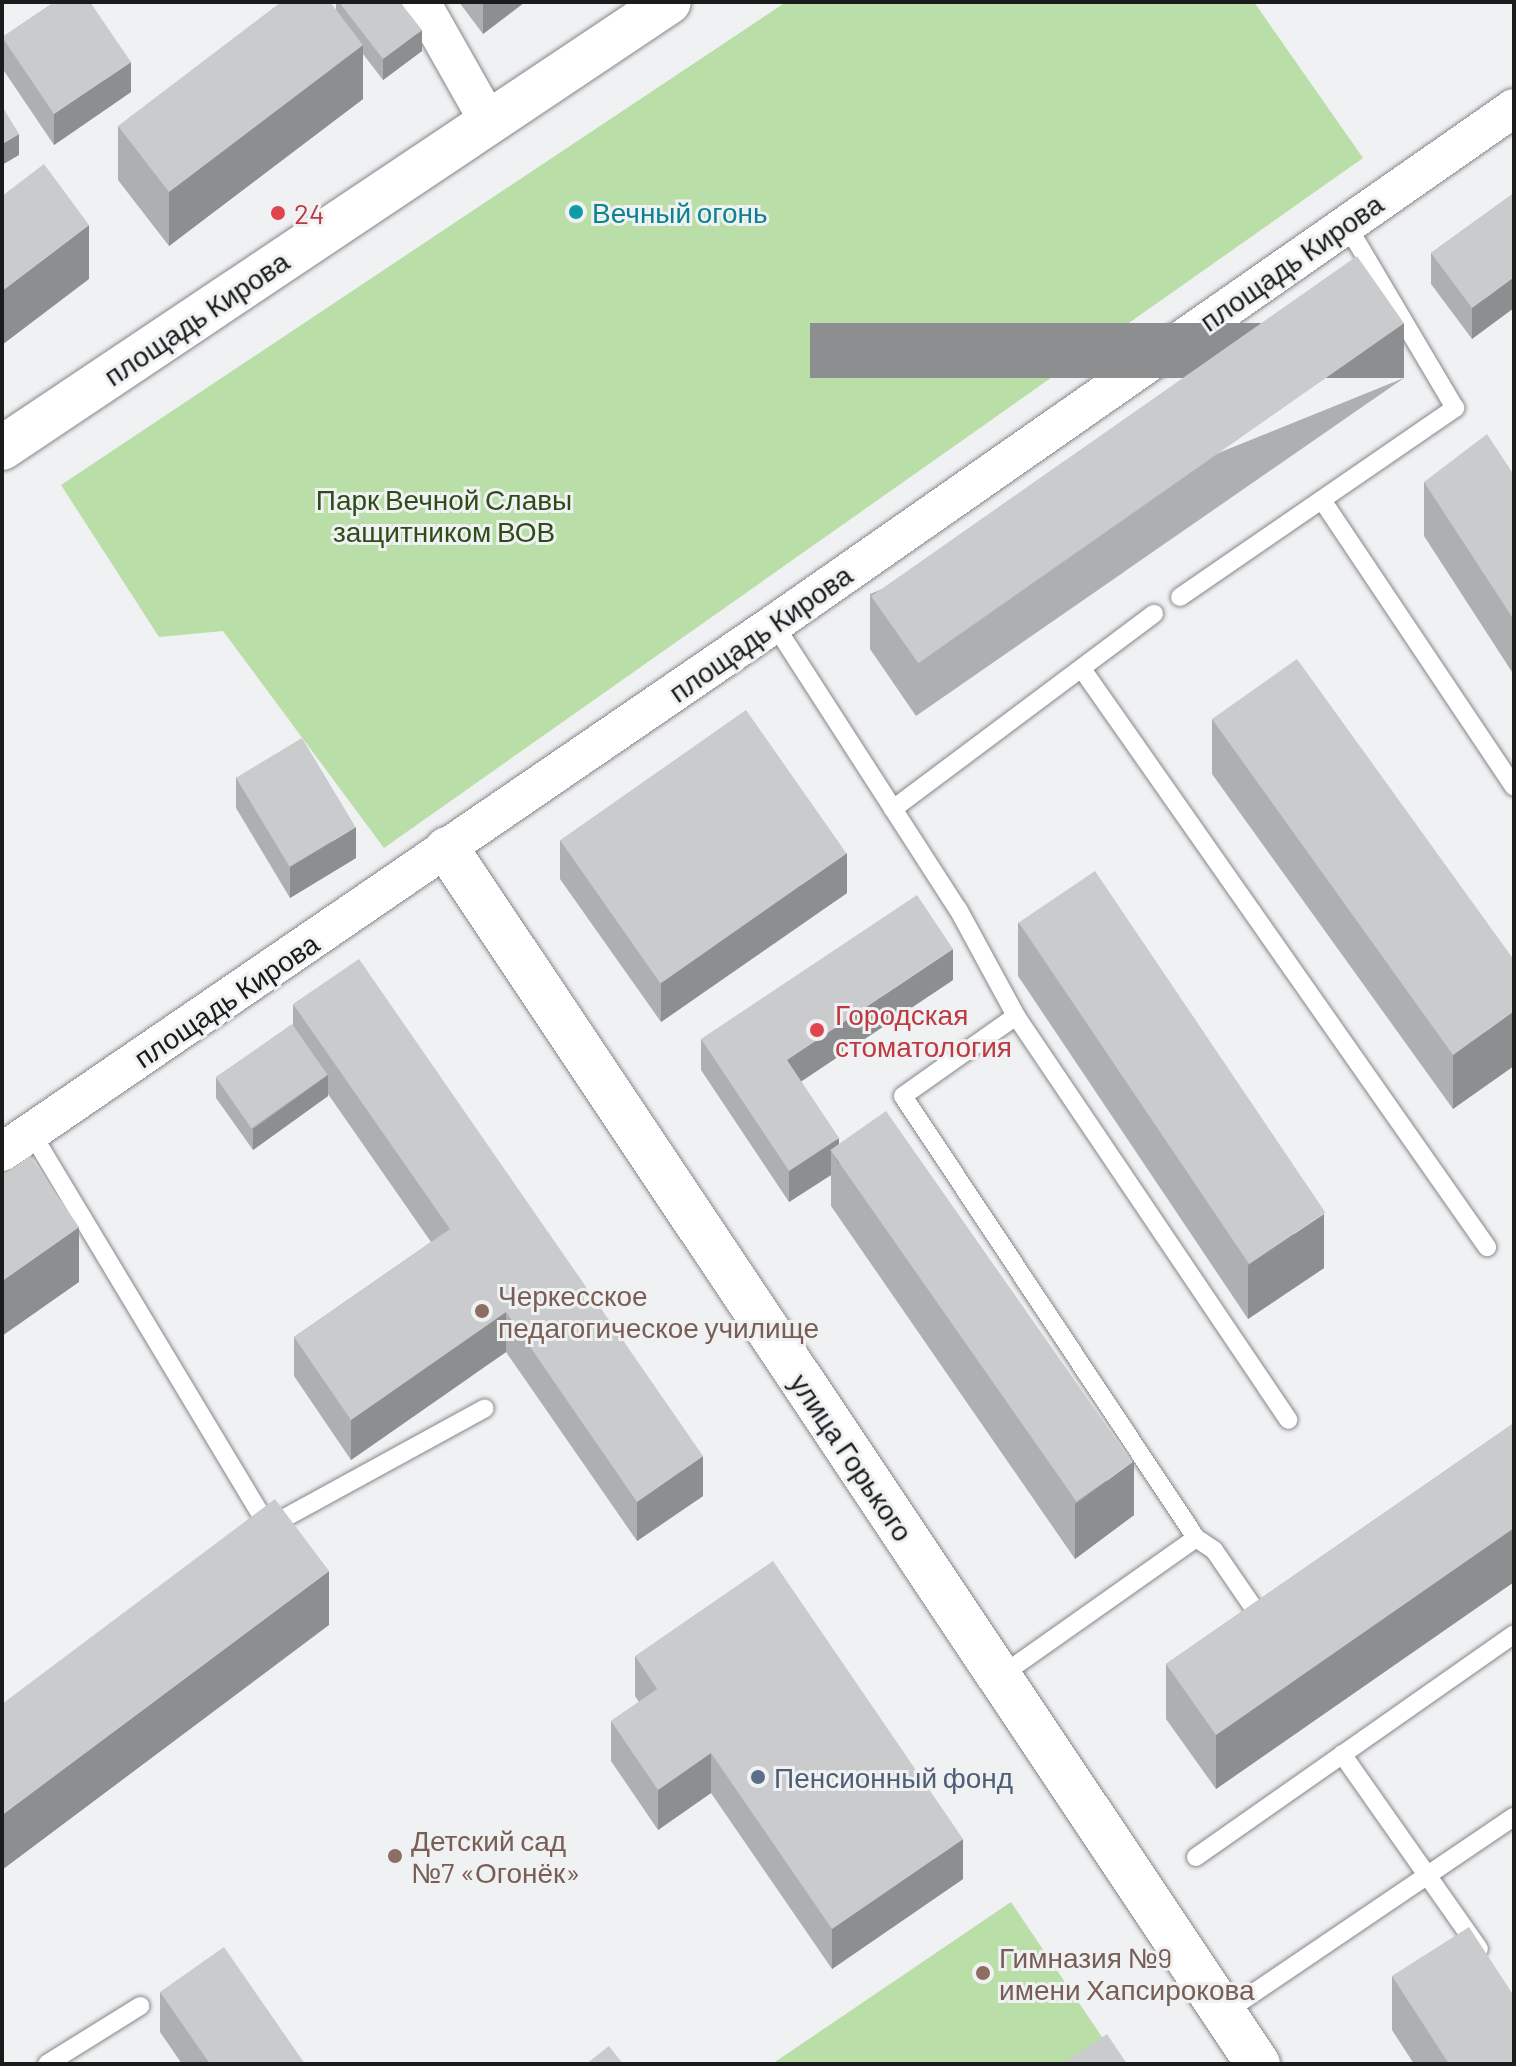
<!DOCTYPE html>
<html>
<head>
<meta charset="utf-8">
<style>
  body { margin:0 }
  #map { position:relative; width:1516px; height:2066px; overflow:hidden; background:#f0f1f3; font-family:Barlow,sans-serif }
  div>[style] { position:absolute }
  .green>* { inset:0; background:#badea8 }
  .roads { filter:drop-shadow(0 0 2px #868789) drop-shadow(0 0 2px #868789) }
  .lane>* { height:18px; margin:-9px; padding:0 9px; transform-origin:9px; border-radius:9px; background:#fff }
  .street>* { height:38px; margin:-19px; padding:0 19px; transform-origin:19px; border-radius:19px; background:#fff }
  .secondary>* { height:44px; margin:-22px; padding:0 22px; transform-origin:22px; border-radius:22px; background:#fff }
  .wall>* { inset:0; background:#adafb0 }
  .shaded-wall>* { inset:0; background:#8d8e90; transform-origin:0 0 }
  .building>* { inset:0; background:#c9cbcd; transform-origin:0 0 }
  .dots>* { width:22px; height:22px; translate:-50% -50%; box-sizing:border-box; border:4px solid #f0f1f3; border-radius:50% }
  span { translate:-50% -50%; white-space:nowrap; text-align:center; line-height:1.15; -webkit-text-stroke:6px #f0f1f3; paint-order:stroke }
  .culture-label { font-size:28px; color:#0d838f }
  .left { translate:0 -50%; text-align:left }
  .health-label { font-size:28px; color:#be3a42 }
  .street-label { font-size:28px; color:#1a1b1b }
  .park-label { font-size:28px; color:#2d4d17 }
  .education-label { font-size:28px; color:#785e54 }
  .service-label { font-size:28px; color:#4e5e75 }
  .frame { position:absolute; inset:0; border:4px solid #1a1b1b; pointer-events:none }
</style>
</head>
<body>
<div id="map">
  <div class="green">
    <div style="clip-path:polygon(786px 2px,1254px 2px,1363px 158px,384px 848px,223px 631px,159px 637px,61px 485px)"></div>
    <div style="clip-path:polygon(1011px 1902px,1106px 2043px,1076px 2064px,772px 2064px)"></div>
  </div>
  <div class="roads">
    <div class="lane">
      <div style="left:1322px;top:500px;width:345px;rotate:56.2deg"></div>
      <div style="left:1180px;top:597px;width:334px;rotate:-34.5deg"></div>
      <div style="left:1455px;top:408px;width:214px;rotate:-120.6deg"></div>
      <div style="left:774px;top:624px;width:339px;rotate:57.2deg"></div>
      <div style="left:958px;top:909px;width:122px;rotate:61.5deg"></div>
      <div style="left:1016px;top:1016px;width:487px;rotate:56deg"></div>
      <div style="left:1082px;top:669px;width:706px;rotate:54.98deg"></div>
      <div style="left:893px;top:809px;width:326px;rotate:-36.8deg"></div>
      <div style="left:31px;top:1132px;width:461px;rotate:59deg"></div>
      <div style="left:268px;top:1527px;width:247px;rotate:-28.7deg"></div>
      <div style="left:1196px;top:1538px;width:22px;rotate:34deg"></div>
      <div style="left:1214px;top:1550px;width:88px;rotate:55.6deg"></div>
      <div style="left:999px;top:1677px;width:241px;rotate:-35.2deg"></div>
      <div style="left:1196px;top:1538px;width:530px;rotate:-123.54deg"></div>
      <div style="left:903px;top:1096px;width:138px;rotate:-35.3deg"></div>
      <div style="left:1342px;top:1754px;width:238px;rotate:54.9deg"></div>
      <div style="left:1196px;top:1857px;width:388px;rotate:-35deg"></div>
      <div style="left:1224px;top:2013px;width:350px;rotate:-34.1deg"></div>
      <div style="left:47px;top:2064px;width:110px;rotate:-31.9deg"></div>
    </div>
    <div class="street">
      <div style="left:421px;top:2px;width:138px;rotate:60.5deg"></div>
      <div style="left:2px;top:1152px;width:935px;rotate:-34.37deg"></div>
      <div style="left:774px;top:624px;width:902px;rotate:-34.89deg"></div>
    </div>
    <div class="secondary">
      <div style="left:2px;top:448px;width:802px;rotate:-33.77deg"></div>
      <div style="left:447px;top:849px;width:1461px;rotate:56.28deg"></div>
    </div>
  </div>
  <div class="wall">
    <div style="clip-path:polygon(336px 2px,400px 2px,422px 51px,383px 80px,363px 54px,363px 99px,169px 246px,118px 180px,118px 126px,336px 9px)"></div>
    <div style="clip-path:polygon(459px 2px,525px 2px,483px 34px)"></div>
    <div style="clip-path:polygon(2px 37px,131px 92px,54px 145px,2px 68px)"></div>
    <div style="clip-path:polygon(1514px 193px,1472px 339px,1431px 284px,1431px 253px)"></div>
    <div style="clip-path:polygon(1404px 378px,916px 716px,870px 649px,870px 594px)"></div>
    <div style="clip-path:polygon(1514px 475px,1514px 675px,1424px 536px,1424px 482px)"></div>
    <div style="clip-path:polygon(1212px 719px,1514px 960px,1453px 1109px,1212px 774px)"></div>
    <div style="clip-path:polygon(236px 777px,356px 858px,290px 898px,236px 808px)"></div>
    <div style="clip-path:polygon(560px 840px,847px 893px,661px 1022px,560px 879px)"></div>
    <div style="clip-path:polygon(1018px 922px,1324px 1268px,1248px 1319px,1018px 976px)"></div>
    <div style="clip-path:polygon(953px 980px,801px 1081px,839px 1145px,1134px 1515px,1075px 1559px,831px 1206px,831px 1175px,789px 1202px,701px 1070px,701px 1039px)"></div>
    <div style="clip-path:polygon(293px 1004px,703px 1496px,637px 1541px,506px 1352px,351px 1460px,294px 1376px,294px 1337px,431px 1242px,328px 1094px,328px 1096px,253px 1150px,216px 1098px,216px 1077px,293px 1026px)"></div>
    <div style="clip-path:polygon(1514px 1423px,1514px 1582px,1216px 1789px,1166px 1719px,1166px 1664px)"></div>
    <div style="clip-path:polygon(635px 1656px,963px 1879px,832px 1969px,711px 1793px,658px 1830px,611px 1761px,611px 1721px,639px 1702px,635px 1696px)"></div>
    <div style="clip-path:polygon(1392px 1976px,1514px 2064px,1414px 2064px,1392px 2030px)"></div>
    <div style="clip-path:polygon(160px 1992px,305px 2064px,182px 2064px,160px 2032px)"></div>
  </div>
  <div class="shaded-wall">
    <div style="clip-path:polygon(483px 2px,525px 2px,483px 34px)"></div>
    <div style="clip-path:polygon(422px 30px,422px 51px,383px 80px,383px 59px)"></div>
    <div style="clip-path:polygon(363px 45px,363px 99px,169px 246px,169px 192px)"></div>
    <div style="clip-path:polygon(131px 62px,131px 92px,54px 145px,54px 114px)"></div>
    <div style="clip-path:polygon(19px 134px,19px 155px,2px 165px,2px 144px)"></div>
    <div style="clip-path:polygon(89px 225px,89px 279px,2px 345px,2px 291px)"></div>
    <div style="clip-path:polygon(1514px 277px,1514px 308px,1472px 339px,1472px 308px)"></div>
    <div style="left:1404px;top:323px;width:55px;height:594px;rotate:90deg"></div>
    <div style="clip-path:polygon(356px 827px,356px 858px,290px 898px,290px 867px)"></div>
    <div style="clip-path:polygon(847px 853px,847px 893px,661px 1022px,661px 983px)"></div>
    <div style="clip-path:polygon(953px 949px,953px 980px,787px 1091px,787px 1060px)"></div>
    <div style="clip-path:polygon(1514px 1011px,1514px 1066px,1453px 1109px,1453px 1055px)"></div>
    <div style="clip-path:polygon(328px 1075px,328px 1096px,253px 1150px,253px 1129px)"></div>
    <div style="clip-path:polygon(839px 1138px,839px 1164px,831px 1151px,831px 1175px,789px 1202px,789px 1171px)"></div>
    <div style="clip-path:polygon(1324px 1214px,1324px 1268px,1248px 1319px,1248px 1265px)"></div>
    <div style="clip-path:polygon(79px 1227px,79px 1282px,2px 1336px,2px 1281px)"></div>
    <div style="clip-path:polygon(506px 1312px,506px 1352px,351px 1460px,351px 1420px)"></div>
    <div style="clip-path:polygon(703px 1456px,703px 1496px,637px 1541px,637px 1502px)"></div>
    <div style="clip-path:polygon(1134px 1461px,1134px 1515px,1075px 1559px,1075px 1504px)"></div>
    <div style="clip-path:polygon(1514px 1528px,1514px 1582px,1216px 1789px,1216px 1735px)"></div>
    <div style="clip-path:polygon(329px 1571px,329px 1625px,2px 1870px,2px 1815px)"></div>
    <div style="clip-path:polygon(711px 1753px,711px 1793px,658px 1830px,658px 1790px)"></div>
    <div style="clip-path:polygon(963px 1839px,963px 1879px,832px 1969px,832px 1929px)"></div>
  </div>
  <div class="building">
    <div style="clip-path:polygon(54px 2px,90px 2px,131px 62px,54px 114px,2px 37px)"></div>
    <div style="clip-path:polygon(281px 2px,330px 2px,363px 45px,169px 192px,118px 126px)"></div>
    <div style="clip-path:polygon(339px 2px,400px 2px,422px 30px,383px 59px)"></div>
    <div style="clip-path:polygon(2px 106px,19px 134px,2px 144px)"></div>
    <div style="clip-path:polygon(44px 164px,89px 225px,2px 291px,2px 196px)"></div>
    <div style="clip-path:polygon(1514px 193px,1514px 277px,1472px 308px,1431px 253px)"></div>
    <div style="left:1357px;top:256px;width:82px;height:593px;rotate:55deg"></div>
    <div style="clip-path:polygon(1487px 434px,1514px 475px,1514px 620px,1424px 482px)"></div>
    <div style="clip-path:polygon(1297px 659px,1514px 960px,1514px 1011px,1453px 1055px,1212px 719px)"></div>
    <div style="left:746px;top:710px;width:175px;height:227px;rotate:55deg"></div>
    <div style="left:302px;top:738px;width:104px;height:77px;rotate:59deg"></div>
    <div style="left:1095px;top:871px;width:412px;height:92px;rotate:56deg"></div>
    <div style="clip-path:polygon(917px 895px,953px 949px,787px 1060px,839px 1138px,789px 1171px,701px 1039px)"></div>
    <div style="clip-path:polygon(359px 959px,703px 1456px,637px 1502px,506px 1312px,351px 1420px,294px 1337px,450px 1229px,293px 1004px)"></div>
    <div style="left:292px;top:1024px;width:62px;height:93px;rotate:55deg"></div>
    <div style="left:886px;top:1111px;width:429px;height:68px;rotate:55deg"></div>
    <div style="clip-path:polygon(30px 1156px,79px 1227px,2px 1281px,2px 1176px)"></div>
    <div style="clip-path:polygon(1514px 1423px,1514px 1528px,1216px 1735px,1166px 1664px)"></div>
    <div style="clip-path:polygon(275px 1499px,329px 1571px,2px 1815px,2px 1704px)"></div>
    <div style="clip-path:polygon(773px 1561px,963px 1839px,832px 1929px,711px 1753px,658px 1790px,611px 1721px,657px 1689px,635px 1656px)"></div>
    <div style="clip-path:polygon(1469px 1927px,1514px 1996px,1514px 2064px,1449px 2064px,1392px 1976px)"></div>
    <div style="clip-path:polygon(224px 1947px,305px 2064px,210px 2064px,160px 1992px)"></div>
    <div style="clip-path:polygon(1107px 2034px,1127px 2064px,1062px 2064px)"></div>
    <div style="clip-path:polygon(609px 2046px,623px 2064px,586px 2064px)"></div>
  </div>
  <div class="dots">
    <div style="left:576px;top:212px;background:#0f9aa8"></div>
    <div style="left:278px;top:213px;background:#e0444e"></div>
    <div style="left:817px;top:1030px;background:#e0444e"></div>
    <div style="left:482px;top:1311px;background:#8d6e63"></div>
    <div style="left:758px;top:1777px;background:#5c6f8a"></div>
    <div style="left:395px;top:1856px;background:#8d6e63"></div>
    <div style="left:983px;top:1973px;background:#8d6e63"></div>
  </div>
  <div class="culture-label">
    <span class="left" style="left:592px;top:212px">Вечный огонь</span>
  </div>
  <div class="health-label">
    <span class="left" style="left:294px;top:213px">24</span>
    <span class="left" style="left:835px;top:1030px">Городская<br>стоматология</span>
  </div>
  <div class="street-label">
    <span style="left:1291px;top:262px;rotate:-35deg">площадь Кирова</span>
    <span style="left:196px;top:318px;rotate:-34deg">площадь Кирова</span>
    <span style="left:760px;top:633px;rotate:-35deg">площадь Кирова</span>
    <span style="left:226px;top:1000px;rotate:-34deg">площадь Кирова</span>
    <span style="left:852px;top:1457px;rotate:56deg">улица Горького</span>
  </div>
  <div class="park-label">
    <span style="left:444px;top:515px">Парк Вечной Славы<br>защитником ВОВ</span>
  </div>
  <div class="education-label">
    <span class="left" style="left:498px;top:1311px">Черкесское<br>педагогическое училище</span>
    <span class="left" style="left:411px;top:1856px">Детский сад<br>№7 «Огонёк»</span>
    <span class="left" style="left:999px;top:1973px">Гимназия №9<br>имени Хапсирокова</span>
  </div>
  <div class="service-label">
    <span class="left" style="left:774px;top:1777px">Пенсионный фонд</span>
  </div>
  <div class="frame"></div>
</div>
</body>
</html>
